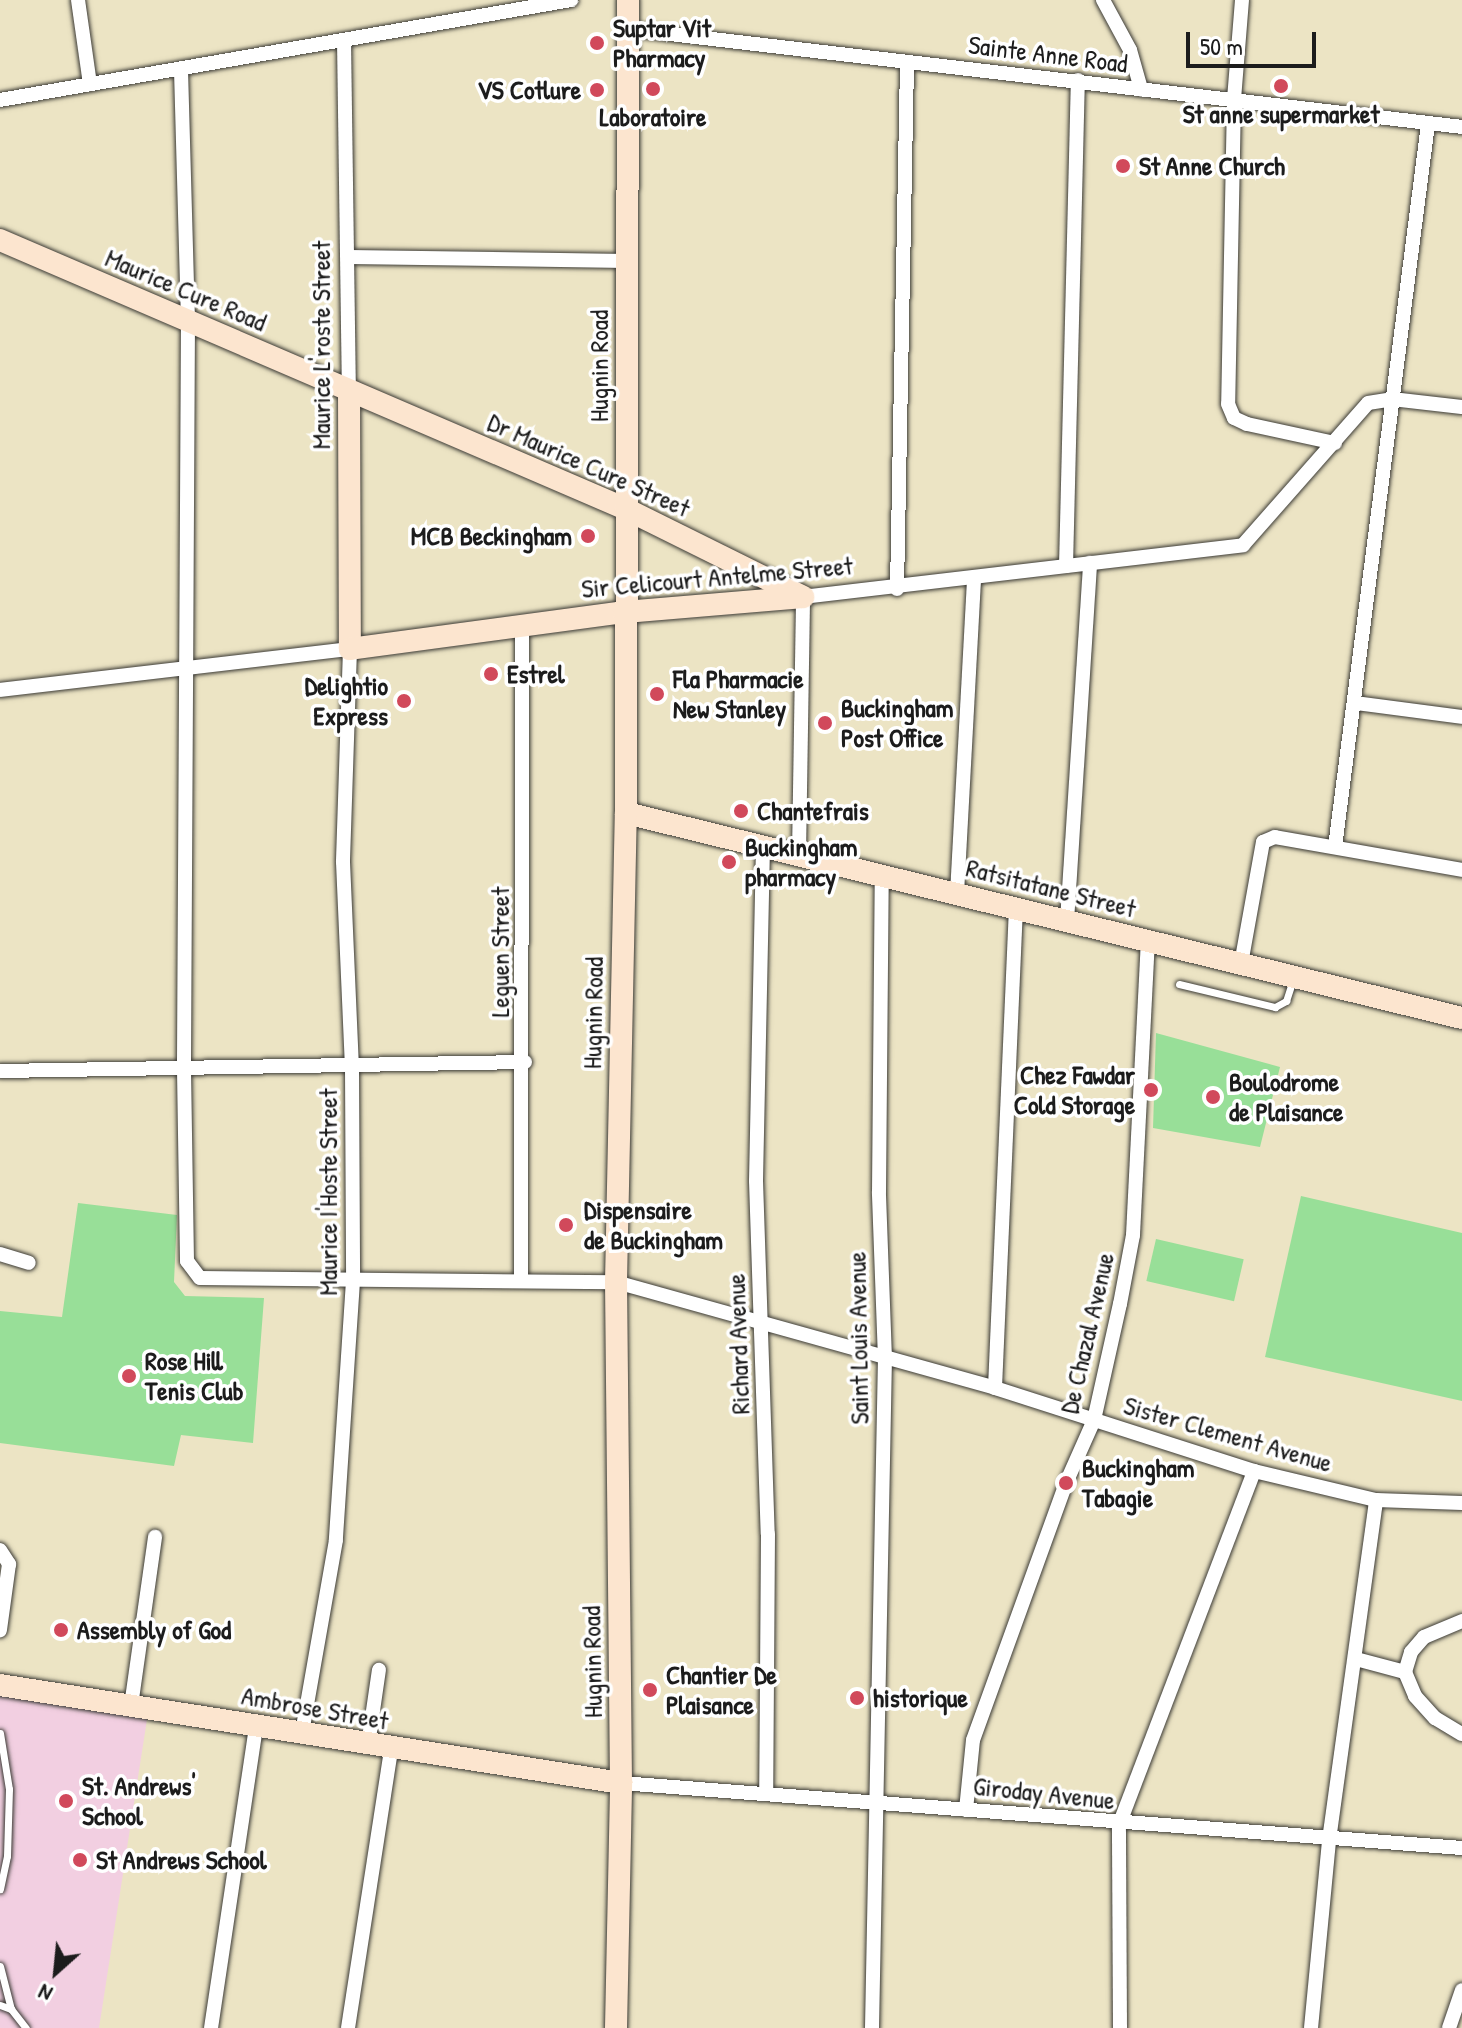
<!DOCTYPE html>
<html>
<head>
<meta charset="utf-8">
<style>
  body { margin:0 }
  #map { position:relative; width:1462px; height:2028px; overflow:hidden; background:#ece4c4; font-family:"Patrick Hand",sans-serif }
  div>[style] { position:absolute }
  .built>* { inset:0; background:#f2cfe1 }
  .green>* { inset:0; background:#98df98; transform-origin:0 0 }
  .roads { filter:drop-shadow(0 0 2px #3b3a35) drop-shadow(0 0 2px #3b3a35) }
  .lane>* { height:7px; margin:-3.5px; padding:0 3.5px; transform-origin:3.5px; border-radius:3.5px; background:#fff }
  .street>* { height:14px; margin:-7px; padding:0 7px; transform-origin:7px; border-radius:7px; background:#fff }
  .secondary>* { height:22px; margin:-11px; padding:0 11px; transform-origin:11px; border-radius:11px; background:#fce5cf }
  .dots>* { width:22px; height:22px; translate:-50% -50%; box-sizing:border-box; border:4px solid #fff; border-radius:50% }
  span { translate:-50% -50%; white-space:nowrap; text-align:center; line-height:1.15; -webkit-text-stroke:7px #fff; paint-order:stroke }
  .poi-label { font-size:26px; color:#1c1c1c; font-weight:700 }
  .left { translate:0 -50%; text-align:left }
  .right { translate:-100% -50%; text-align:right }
  .street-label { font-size:26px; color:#1c1c1c }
  .north { position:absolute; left:16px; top:1932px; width:80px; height:80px; -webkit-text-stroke:6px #fff; paint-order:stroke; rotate:207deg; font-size:22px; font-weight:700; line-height:32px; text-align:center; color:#1c1c1c }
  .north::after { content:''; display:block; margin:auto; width:28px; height:36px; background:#1c1c1c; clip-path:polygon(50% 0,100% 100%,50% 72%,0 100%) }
  .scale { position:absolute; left:1186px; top:32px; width:130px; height:36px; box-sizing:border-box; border:4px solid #1c1c1c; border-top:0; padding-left:10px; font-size:24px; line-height:28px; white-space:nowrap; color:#1c1c1c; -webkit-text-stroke:6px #fff; paint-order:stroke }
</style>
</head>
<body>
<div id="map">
  <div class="built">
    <div style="clip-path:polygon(0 1692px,148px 1713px,99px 2028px,0 2028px)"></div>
  </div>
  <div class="green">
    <div style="clip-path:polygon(1156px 1033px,1280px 1067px,1260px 1147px,1153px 1128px)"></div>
    <div style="clip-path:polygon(1301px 1196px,1462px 1233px,1462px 1401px,1265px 1357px)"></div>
    <div style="clip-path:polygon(78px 1203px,177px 1215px,174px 1282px,185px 1296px,264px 1298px,253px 1443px,181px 1435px,174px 1466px,0 1443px,0 1311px,62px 1317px)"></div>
    <div style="left:1156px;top:1239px;width:90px;height:43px;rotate:13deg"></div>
  </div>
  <div class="roads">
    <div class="lane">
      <div style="left:1179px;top:984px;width:99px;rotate:13.5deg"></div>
      <div style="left:1275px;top:1007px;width:13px;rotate:-29deg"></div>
      <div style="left:1286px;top:1001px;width:23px;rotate:-72deg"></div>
      <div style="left:0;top:1733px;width:57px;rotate:80.9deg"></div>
      <div style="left:9px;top:1789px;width:67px;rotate:91.7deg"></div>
      <div style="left:7px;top:1856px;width:34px;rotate:102deg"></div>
      <div style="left:0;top:1966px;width:44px;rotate:75.7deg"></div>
      <div style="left:0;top:2005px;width:12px;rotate:20deg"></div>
      <div style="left:11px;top:2009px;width:24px;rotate:52deg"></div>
    </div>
    <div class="street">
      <div style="left:78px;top:0;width:85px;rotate:81.9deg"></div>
      <div style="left:1103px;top:0;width:57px;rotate:61.6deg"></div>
      <div style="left:1130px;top:50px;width:41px;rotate:74.2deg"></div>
      <div style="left:1242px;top:0;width:100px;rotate:94.6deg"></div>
      <div style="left:1234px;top:100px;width:304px;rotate:91.1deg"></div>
      <div style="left:1228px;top:404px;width:15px;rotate:67deg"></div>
      <div style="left:1234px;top:418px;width:14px;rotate:25deg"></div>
      <div style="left:1247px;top:424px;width:90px;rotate:12.2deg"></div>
      <div style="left:627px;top:29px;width:841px;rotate:6.69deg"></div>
      <div style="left:344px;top:40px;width:352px;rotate:89.2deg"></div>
      <div style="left:181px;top:70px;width:251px;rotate:88.4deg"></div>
      <div style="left:188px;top:321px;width:749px;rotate:90.31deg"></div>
      <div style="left:184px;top:1070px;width:191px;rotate:89.1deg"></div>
      <div style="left:187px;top:1261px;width:21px;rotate:53deg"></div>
      <div style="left:200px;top:1278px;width:416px;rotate:0.6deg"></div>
      <div style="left:616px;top:1282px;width:394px;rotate:15.6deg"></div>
      <div style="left:995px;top:1388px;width:272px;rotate:17.8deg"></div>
      <div style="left:1254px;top:1471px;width:125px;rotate:13.4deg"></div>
      <div style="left:1376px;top:1500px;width:86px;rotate:2deg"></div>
      <div style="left:0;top:100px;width:580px;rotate:-9.93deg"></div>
      <div style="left:349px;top:257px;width:278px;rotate:0.8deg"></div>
      <div style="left:1066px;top:566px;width:486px;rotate:-88.6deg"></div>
      <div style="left:897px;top:589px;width:527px;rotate:-88.91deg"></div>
      <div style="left:0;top:690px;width:352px;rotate:-6.7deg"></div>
      <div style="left:350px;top:649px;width:213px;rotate:91.9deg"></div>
      <div style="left:343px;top:862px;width:207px;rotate:87.5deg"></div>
      <div style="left:352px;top:1069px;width:212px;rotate:89.7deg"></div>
      <div style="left:353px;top:1281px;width:260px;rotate:93.8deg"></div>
      <div style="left:336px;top:1540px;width:196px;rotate:100deg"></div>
      <div style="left:1356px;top:703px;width:107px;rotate:7.5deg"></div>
      <div style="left:763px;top:846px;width:335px;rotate:91.2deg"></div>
      <div style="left:756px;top:1181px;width:353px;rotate:88.1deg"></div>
      <div style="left:768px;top:1534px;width:258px;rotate:90.4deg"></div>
      <div style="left:1335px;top:847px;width:729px;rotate:-82.67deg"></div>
      <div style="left:799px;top:855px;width:258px;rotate:-89.1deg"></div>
      <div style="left:803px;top:597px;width:443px;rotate:-6.7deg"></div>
      <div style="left:1243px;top:545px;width:189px;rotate:-48.6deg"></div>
      <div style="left:1368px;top:403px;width:24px;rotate:-9deg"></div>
      <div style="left:1392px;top:399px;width:70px;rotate:6.5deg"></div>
      <div style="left:957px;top:894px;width:317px;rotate:-86.9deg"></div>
      <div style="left:1067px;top:921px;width:359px;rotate:-86.3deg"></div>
      <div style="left:1241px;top:964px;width:124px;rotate:-79.8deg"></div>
      <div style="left:1263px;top:842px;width:13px;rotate:-23deg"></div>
      <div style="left:1275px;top:837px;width:190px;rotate:10deg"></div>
      <div style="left:0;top:1071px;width:525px;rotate:-0.98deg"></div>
      <div style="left:0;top:1254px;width:30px;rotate:17deg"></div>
      <div style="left:521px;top:1278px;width:653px;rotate:-89.91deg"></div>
      <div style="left:995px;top:1388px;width:479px;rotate:-87.5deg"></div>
      <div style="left:0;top:1550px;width:17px;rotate:57deg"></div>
      <div style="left:9px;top:1564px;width:67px;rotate:97.8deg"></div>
      <div style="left:1356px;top:1659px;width:51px;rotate:14.9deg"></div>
      <div style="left:1405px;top:1672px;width:26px;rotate:67deg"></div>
      <div style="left:1415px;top:1696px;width:30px;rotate:48deg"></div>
      <div style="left:1435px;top:1718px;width:31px;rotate:31deg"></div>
      <div style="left:1405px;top:1672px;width:21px;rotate:-73deg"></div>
      <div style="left:1411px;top:1652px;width:20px;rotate:-49deg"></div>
      <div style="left:1424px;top:1637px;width:41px;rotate:-22.8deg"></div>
      <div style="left:131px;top:1706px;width:171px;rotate:-81.9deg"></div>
      <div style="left:368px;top:1745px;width:76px;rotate:-81.7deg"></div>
      <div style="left:621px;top:1783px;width:844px;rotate:4.42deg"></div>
      <div style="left:966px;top:1810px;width:70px;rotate:-84.3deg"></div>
      <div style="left:973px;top:1740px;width:273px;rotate:-70.1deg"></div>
      <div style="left:1066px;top:1483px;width:69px;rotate:-66deg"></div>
      <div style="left:1094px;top:1420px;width:119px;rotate:-77.4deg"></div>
      <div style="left:1120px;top:1304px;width:70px;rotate:-79.3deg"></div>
      <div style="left:1133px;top:1235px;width:294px;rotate:-87.1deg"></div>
      <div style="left:211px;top:2028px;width:305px;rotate:-81.5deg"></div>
      <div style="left:348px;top:2028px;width:282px;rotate:-81.2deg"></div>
      <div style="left:872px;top:2028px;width:669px;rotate:-88.89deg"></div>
      <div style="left:885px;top:1359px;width:167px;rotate:-92.1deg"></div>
      <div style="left:879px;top:1192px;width:316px;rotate:-89.5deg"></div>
      <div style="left:1120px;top:2028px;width:203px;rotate:-90.3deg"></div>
      <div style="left:1119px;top:1825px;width:379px;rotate:-69.1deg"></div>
      <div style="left:1311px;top:2028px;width:189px;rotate:-84.5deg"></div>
      <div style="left:1329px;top:1840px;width:343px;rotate:-82.1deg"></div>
      <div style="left:1449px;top:2028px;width:40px;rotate:-71.1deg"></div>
    </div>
    <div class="secondary">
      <div style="left:0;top:240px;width:681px;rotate:23.25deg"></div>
      <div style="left:626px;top:509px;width:198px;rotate:26.4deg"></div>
      <div style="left:349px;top:392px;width:257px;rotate:89.8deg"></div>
      <div style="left:350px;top:649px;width:276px;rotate:-7.7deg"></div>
      <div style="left:624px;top:612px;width:178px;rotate:-4.8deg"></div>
      <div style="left:626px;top:813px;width:861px;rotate:13.78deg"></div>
      <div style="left:0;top:1685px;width:629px;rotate:8.97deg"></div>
      <div style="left:616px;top:2028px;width:245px;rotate:-88.8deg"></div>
      <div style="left:621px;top:1783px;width:501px;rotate:-90.57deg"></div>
      <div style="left:616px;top:1282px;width:469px;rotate:-88.8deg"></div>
      <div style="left:626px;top:813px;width:813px;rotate:-89.86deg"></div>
    </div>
  </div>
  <div class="dots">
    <div style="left:597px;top:43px;background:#d1495b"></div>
    <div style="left:1281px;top:86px;background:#d1495b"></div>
    <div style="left:653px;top:89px;background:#d1495b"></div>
    <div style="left:597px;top:90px;background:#d1495b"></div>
    <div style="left:1123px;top:166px;background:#d1495b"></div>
    <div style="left:588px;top:536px;background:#d1495b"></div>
    <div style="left:491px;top:674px;background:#d1495b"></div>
    <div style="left:657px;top:694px;background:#d1495b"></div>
    <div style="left:404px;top:701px;background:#d1495b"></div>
    <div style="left:825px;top:723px;background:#d1495b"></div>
    <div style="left:741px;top:811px;background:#d1495b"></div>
    <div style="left:729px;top:862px;background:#d1495b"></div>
    <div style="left:1151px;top:1090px;background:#d1495b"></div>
    <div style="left:1213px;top:1097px;background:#d1495b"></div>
    <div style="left:566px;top:1225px;background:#d1495b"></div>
    <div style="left:129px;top:1376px;background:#d1495b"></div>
    <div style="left:1066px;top:1483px;background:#d1495b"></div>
    <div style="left:61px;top:1630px;background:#d1495b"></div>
    <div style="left:650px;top:1690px;background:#d1495b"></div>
    <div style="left:857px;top:1698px;background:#d1495b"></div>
    <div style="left:66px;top:1801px;background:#d1495b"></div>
    <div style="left:80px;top:1860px;background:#d1495b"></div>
  </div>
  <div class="poi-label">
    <span class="left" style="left:613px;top:43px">Suptar Vit<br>Pharmacy</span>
    <span class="right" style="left:581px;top:90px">VS Cotlure</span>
    <span style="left:1281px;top:114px">St anne supermarket</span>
    <span style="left:653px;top:117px">Laboratoire</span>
    <span class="left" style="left:1139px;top:166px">St Anne Church</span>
    <span class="right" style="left:572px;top:536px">MCB Beckingham</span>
    <span class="left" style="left:507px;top:674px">Estrel</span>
    <span class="left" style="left:673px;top:694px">Fla Pharmacie<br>New Stanley</span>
    <span class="right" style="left:388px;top:701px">Delightio<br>Express</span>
    <span class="left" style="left:841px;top:723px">Buckingham<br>Post Office</span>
    <span class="left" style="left:757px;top:811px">Chantefrais</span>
    <span class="left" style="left:745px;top:862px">Buckingham<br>pharmacy</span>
    <span class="right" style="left:1135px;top:1090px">Chez Fawdar<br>Cold Storage</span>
    <span class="left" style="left:1229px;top:1097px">Boulodrome<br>de Plaisance</span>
    <span class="left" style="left:584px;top:1225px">Dispensaire<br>de Buckingham</span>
    <span class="left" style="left:145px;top:1376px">Rose Hill<br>Tenis Club</span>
    <span class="left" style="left:1082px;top:1483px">Buckingham<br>Tabagie</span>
    <span class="left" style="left:77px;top:1630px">Assembly of God</span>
    <span class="left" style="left:666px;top:1690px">Chantier De<br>Plaisance</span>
    <span class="left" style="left:873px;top:1698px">historique</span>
    <span class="left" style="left:82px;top:1801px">St. Andrews'<br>School</span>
    <span class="left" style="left:96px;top:1860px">St Andrews School</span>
  </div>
  <div class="street-label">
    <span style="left:1048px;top:54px;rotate:7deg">Sainte Anne Road</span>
    <span style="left:186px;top:290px;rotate:23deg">Maurice Cure Road</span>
    <span style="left:321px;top:345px;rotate:-90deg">Maurice L'roste Street</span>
    <span style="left:599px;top:366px;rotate:-90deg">Hugnin Road</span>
    <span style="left:589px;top:465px;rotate:24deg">Dr Maurice Cure Street</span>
    <span style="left:717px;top:577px;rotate:-5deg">Sir Celicourt Antelme Street</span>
    <span style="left:1051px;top:888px;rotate:14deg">Ratsitatane Street</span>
    <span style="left:500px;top:952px;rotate:-90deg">Leguen Street</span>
    <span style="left:593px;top:1013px;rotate:-89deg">Hugnin Road</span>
    <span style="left:328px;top:1192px;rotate:-90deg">Maurice I'Hoste Street</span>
    <span style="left:1087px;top:1333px;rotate:-77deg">De Chazal Avenue</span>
    <span style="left:858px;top:1338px;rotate:-91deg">Saint Louis Avenue</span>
    <span style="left:738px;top:1344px;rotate:-92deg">Richard Avenue</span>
    <span style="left:1228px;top:1434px;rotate:16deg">Sister Clement Avenue</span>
    <span style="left:592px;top:1662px;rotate:-91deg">Hugnin Road</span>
    <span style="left:315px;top:1708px;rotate:10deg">Ambrose Street</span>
    <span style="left:1044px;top:1793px;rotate:6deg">Giroday Avenue</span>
  </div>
  <div class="north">N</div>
  <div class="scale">50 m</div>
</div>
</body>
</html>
